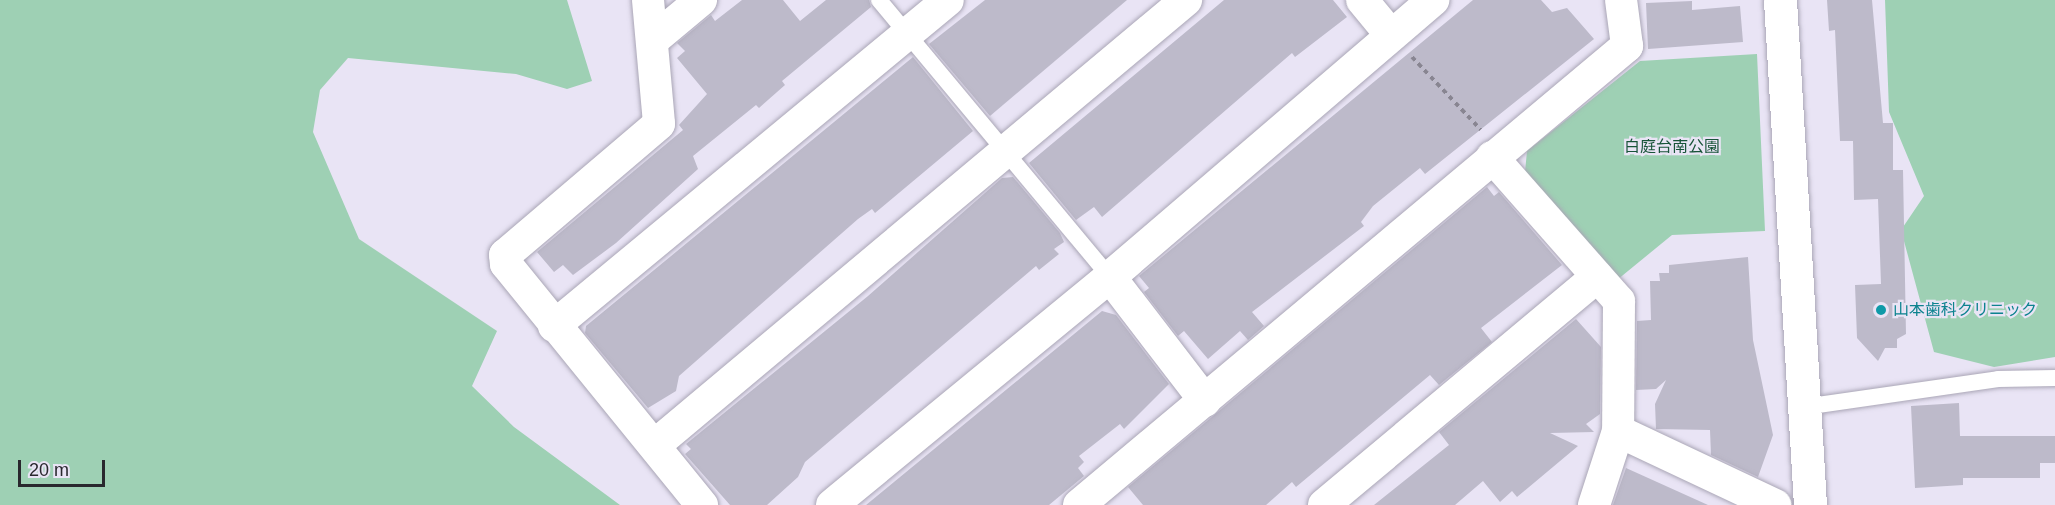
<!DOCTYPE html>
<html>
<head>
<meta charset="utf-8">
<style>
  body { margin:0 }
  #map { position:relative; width:2055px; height:505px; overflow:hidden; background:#e9e4f5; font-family:Helvetica,"Noto Sans JP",sans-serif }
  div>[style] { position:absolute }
  .green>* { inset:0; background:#9ed0b4 }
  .building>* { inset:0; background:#bdbaca }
  .path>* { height:4px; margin-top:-2px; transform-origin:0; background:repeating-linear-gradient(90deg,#888591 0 4.5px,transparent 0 9px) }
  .roads { filter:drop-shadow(0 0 2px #aaa6b6) drop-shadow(0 0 2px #aaa6b6) }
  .lane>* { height:16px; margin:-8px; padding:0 8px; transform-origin:8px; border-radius:8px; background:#fff }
  .street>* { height:32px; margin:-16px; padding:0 16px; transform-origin:16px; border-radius:16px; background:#fff }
  .secondary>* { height:33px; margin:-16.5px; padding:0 16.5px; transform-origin:16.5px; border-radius:16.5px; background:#fff }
  .dots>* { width:16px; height:16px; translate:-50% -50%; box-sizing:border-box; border:3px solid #e9e4f5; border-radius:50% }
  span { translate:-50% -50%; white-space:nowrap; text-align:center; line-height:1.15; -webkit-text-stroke:4.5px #e9e4f5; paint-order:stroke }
  .park-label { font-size:16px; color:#185439 }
  .culture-label { font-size:16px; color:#0d838f }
  .left { translate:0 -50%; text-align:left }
  .scale { position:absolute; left:18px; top:460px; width:87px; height:27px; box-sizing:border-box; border:3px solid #29282e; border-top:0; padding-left:8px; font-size:18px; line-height:21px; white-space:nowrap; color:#29282e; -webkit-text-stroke:4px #e9e4f5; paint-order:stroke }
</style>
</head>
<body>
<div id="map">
  <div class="green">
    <div style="clip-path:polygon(0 0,567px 0,592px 81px,567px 89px,516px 74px,348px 58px,320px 90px,313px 132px,359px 239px,497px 331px,472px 386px,514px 427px,620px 505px,0 505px)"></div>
    <div style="clip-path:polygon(1885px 0,2055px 0,2055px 357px,1994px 367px,1934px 352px,1901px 230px,1924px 196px,1889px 112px)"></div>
    <div style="clip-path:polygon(1757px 54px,1765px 231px,1672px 235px,1617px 280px,1525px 172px,1527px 151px,1640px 61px)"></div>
  </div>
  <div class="building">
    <div style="clip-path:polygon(742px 0,783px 0,800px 21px,826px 0,869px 0,871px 7px,782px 81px,785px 85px,759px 108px,756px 105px,693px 156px,698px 169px,616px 243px,573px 275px,563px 265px,554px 272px,537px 252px,683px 130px,679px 125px,707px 94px,677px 58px,685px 51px,677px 43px,711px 15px,715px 21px)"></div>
    <div style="clip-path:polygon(985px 0,1127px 0,990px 116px,929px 44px)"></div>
    <div style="clip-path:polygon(1224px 0,1333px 0,1347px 17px,1295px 57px,1292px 53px,1102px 217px,1094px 207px,1076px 220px,1029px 163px)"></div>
    <div style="clip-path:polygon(1473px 0,1541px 0,1552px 12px,1567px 8px,1594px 39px,1425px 174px,1420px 168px,1373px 206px,1361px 222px,1364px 226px,1252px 312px,1264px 326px,1248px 340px,1240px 331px,1208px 359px,1184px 331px,1178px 336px,1144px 292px,1149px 288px,1139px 276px)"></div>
    <div style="clip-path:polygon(1827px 0,1872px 0,1883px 123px,1893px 123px,1893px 170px,1903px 170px,1906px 334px,1897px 339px,1897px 348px,1885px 348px,1878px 361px,1857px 338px,1855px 285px,1881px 284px,1878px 199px,1854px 200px,1853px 141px,1840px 141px,1835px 30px,1829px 31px)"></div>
    <div style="clip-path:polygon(1692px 1px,1692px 10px,1740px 6px,1743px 42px,1648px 49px,1646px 3px)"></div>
    <div style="clip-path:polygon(913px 57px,973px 131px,875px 213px,872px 209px,858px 219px,679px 376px,676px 391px,648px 408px,585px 333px,586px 326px)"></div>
    <div style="clip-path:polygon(1013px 177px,1060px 233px,1064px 242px,1054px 249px,1059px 254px,1039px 270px,1036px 266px,805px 462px,798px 477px,767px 505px,730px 505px,685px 454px,691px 449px,686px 444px,868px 296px,1002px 178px)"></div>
    <div style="clip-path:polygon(1487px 187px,1494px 196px,1499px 192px,1562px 265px,1481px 328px,1492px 342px,1439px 385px,1430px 375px,1296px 487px,1292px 482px,1266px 505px,1143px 505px,1128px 487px)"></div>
    <div style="clip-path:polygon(1748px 257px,1753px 340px,1773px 435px,1758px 477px,1711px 455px,1710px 430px,1656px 429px,1655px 404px,1666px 380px,1656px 389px,1636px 390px,1637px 321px,1651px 320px,1650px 281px,1660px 281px,1659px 273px,1669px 273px,1669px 265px)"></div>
    <div style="clip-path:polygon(1102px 311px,1116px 315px,1169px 384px,1124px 429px,1120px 424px,1079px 456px,1084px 462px,1078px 468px,1084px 476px,1049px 505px,866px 505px)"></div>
    <div style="clip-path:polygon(1576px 319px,1601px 347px,1600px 414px,1586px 424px,1594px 432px,1550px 433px,1578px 446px,1517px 497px,1512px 491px,1500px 502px,1483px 481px,1455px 505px,1374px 505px,1449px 445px,1439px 432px)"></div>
    <div style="clip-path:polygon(1959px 403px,1960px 436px,2055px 436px,2055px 463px,2040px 463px,2040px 478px,1963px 478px,1963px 485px,1915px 488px,1911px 406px)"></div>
    <div style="clip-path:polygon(1626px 468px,1708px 505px,1613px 505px)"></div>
  </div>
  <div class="path">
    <div style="left:1412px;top:57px;width:100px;rotate:46.6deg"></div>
  </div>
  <div class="roads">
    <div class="lane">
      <div style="left:879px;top:0;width:361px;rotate:50.2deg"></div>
      <div style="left:1804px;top:407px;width:196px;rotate:-8.2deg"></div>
      <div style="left:1998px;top:379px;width:57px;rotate:-1deg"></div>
    </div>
    <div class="street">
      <div style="left:648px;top:0;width:124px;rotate:84.9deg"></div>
      <div style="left:659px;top:124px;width:202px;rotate:139.6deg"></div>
      <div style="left:505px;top:255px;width:9px;rotate:84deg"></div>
      <div style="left:506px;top:264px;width:311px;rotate:50.9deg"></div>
      <div style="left:1362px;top:0;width:45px;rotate:50.4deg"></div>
      <div style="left:652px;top:41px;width:64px;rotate:-39.9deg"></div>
      <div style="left:1492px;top:157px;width:192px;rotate:48.6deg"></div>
      <div style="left:1619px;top:301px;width:130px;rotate:90.4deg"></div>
      <div style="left:1618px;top:431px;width:174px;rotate:25.2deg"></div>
      <div style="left:1110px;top:277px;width:156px;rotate:52.5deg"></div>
      <div style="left:554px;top:326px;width:511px;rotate:-39.6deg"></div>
      <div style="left:655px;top:445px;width:693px;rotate:-39.96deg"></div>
      <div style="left:832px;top:505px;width:360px;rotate:-39.4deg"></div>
      <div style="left:1110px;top:277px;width:426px;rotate:-40.6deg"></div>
      <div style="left:1079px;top:505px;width:715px;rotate:-39.95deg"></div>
      <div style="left:1627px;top:46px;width:46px;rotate:-97.4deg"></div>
      <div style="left:1324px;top:505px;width:356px;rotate:-39.9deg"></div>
      <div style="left:1594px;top:505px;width:78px;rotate:-72deg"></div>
    </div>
    <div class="secondary">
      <div style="left:1780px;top:0;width:506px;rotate:86.6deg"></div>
    </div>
  </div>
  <div class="dots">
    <div style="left:1881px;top:310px;background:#0f9aa8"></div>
  </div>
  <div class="park-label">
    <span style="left:1672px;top:147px">白庭台南公園</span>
  </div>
  <div class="culture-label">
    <span class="left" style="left:1893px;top:310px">山本歯科クリニック</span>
  </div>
  <div class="scale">20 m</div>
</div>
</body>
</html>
